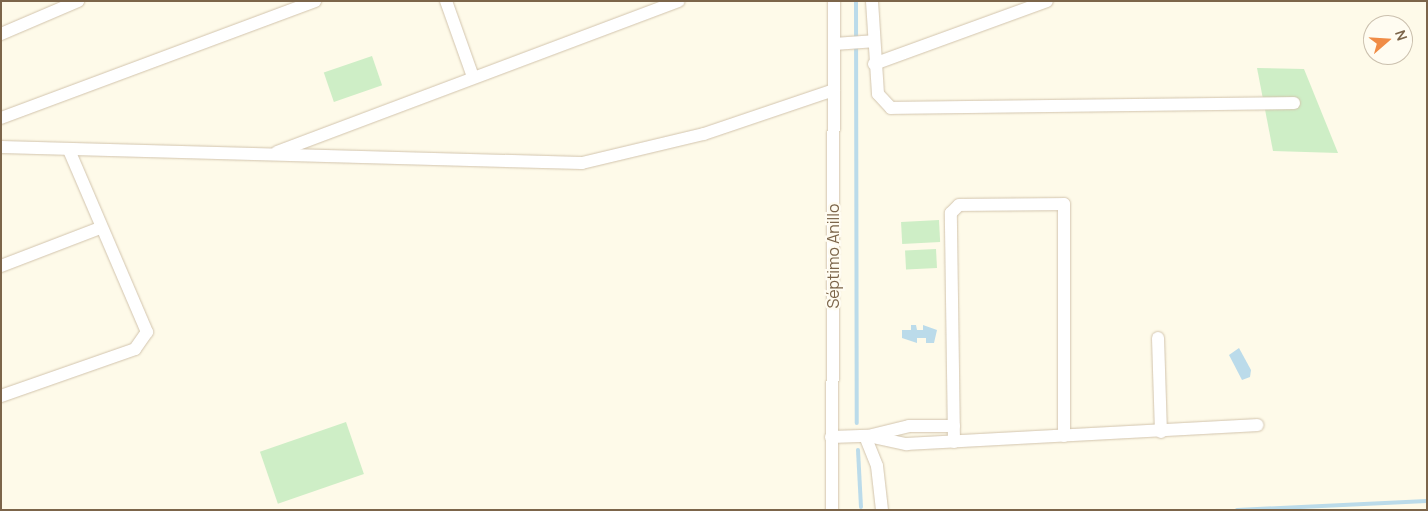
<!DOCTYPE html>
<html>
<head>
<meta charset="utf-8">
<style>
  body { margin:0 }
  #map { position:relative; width:1428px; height:511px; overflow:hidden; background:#fefae9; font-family:Manrope,sans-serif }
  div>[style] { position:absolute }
  .green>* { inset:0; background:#ceeec6; transform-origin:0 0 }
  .water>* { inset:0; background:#bbdbea }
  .stream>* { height:4px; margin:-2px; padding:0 2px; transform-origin:2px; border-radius:2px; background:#bbdbea }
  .roads { filter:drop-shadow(0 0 1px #d2c4ad) drop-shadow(0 0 1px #d2c4ad) }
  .minor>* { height:12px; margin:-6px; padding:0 6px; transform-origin:6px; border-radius:6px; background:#fff }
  span { translate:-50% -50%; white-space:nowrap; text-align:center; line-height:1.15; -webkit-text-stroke:4.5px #fffcf1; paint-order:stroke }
  .street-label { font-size:16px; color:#7c654a }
  .frame { position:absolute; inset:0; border:2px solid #7c654a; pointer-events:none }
  .north { position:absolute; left:1363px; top:15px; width:50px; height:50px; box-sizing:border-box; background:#fffcf1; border:1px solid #cbc0ae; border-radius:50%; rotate:71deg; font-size:14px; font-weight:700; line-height:20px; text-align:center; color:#7c654a }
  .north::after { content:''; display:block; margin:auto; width:18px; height:22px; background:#f08c46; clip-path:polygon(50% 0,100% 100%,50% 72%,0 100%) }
</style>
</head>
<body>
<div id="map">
  <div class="green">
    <div style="left:372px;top:56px;width:31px;height:51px;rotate:71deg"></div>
    <div style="clip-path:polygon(1257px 68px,1304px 69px,1338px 153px,1273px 151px)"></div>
    <div style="left:939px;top:220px;width:22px;height:38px;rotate:87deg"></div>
    <div style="left:936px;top:249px;width:19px;height:31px;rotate:87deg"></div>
    <div style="left:346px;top:422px;width:55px;height:91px;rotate:71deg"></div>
  </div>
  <div class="water">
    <div style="clip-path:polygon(911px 325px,916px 325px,917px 330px,923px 330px,923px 325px,937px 330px,934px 343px,926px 343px,926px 338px,917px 338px,917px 343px,902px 338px,902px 330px,911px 330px)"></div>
    <div style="clip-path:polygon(1239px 348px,1251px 370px,1250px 377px,1242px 380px,1229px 355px)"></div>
  </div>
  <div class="stream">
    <div style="left:856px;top:1px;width:422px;rotate:89.9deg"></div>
    <div style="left:858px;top:450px;width:57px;rotate:87deg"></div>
    <div style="left:1237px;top:510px;width:190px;rotate:-2.7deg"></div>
  </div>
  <div class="roads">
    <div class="minor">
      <div style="left:446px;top:1px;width:81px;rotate:70.4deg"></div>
      <div style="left:872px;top:1px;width:93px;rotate:86.3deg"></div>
      <div style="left:878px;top:94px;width:19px;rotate:47deg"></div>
      <div style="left:891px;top:108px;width:403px;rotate:-0.7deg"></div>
      <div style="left:1px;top:34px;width:84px;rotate:-23.2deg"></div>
      <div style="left:834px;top:44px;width:39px;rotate:-4deg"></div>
      <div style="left:874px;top:64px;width:184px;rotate:-20deg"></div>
      <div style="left:1px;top:118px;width:335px;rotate:-20.4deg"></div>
      <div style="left:1px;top:147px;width:581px;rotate:1.58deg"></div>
      <div style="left:582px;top:163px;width:125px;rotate:-13.4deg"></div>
      <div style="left:704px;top:134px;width:137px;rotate:-18.7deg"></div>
      <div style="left:277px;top:152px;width:429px;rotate:-20.6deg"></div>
      <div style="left:1px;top:266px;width:106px;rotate:-21deg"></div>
      <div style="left:1158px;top:338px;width:94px;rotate:88.2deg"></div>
      <div style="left:1px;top:396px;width:142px;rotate:-19.3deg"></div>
      <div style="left:135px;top:349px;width:21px;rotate:-55deg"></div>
      <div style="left:147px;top:332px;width:196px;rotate:-113.2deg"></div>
      <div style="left:865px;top:436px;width:32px;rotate:68deg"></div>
      <div style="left:877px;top:466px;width:44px;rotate:83.5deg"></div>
      <div style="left:868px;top:436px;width:42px;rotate:-13.7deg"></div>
      <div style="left:909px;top:426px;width:45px"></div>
      <div style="left:831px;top:437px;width:37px;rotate:-2deg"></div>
      <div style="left:868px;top:436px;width:40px;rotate:12deg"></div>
      <div style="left:907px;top:444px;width:351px;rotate:-3.1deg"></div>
      <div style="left:954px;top:442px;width:229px;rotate:-90.8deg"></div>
      <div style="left:951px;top:213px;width:11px;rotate:-45deg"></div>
      <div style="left:959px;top:205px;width:105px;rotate:-0.5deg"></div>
      <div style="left:1064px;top:204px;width:232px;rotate:90deg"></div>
      <div style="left:832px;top:510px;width:509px;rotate:-89.77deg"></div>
    </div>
  </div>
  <div class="street-label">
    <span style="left:833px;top:256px;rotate:-90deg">Séptimo Anillo</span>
  </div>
  <div class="frame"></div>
  <div class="north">N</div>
</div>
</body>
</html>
